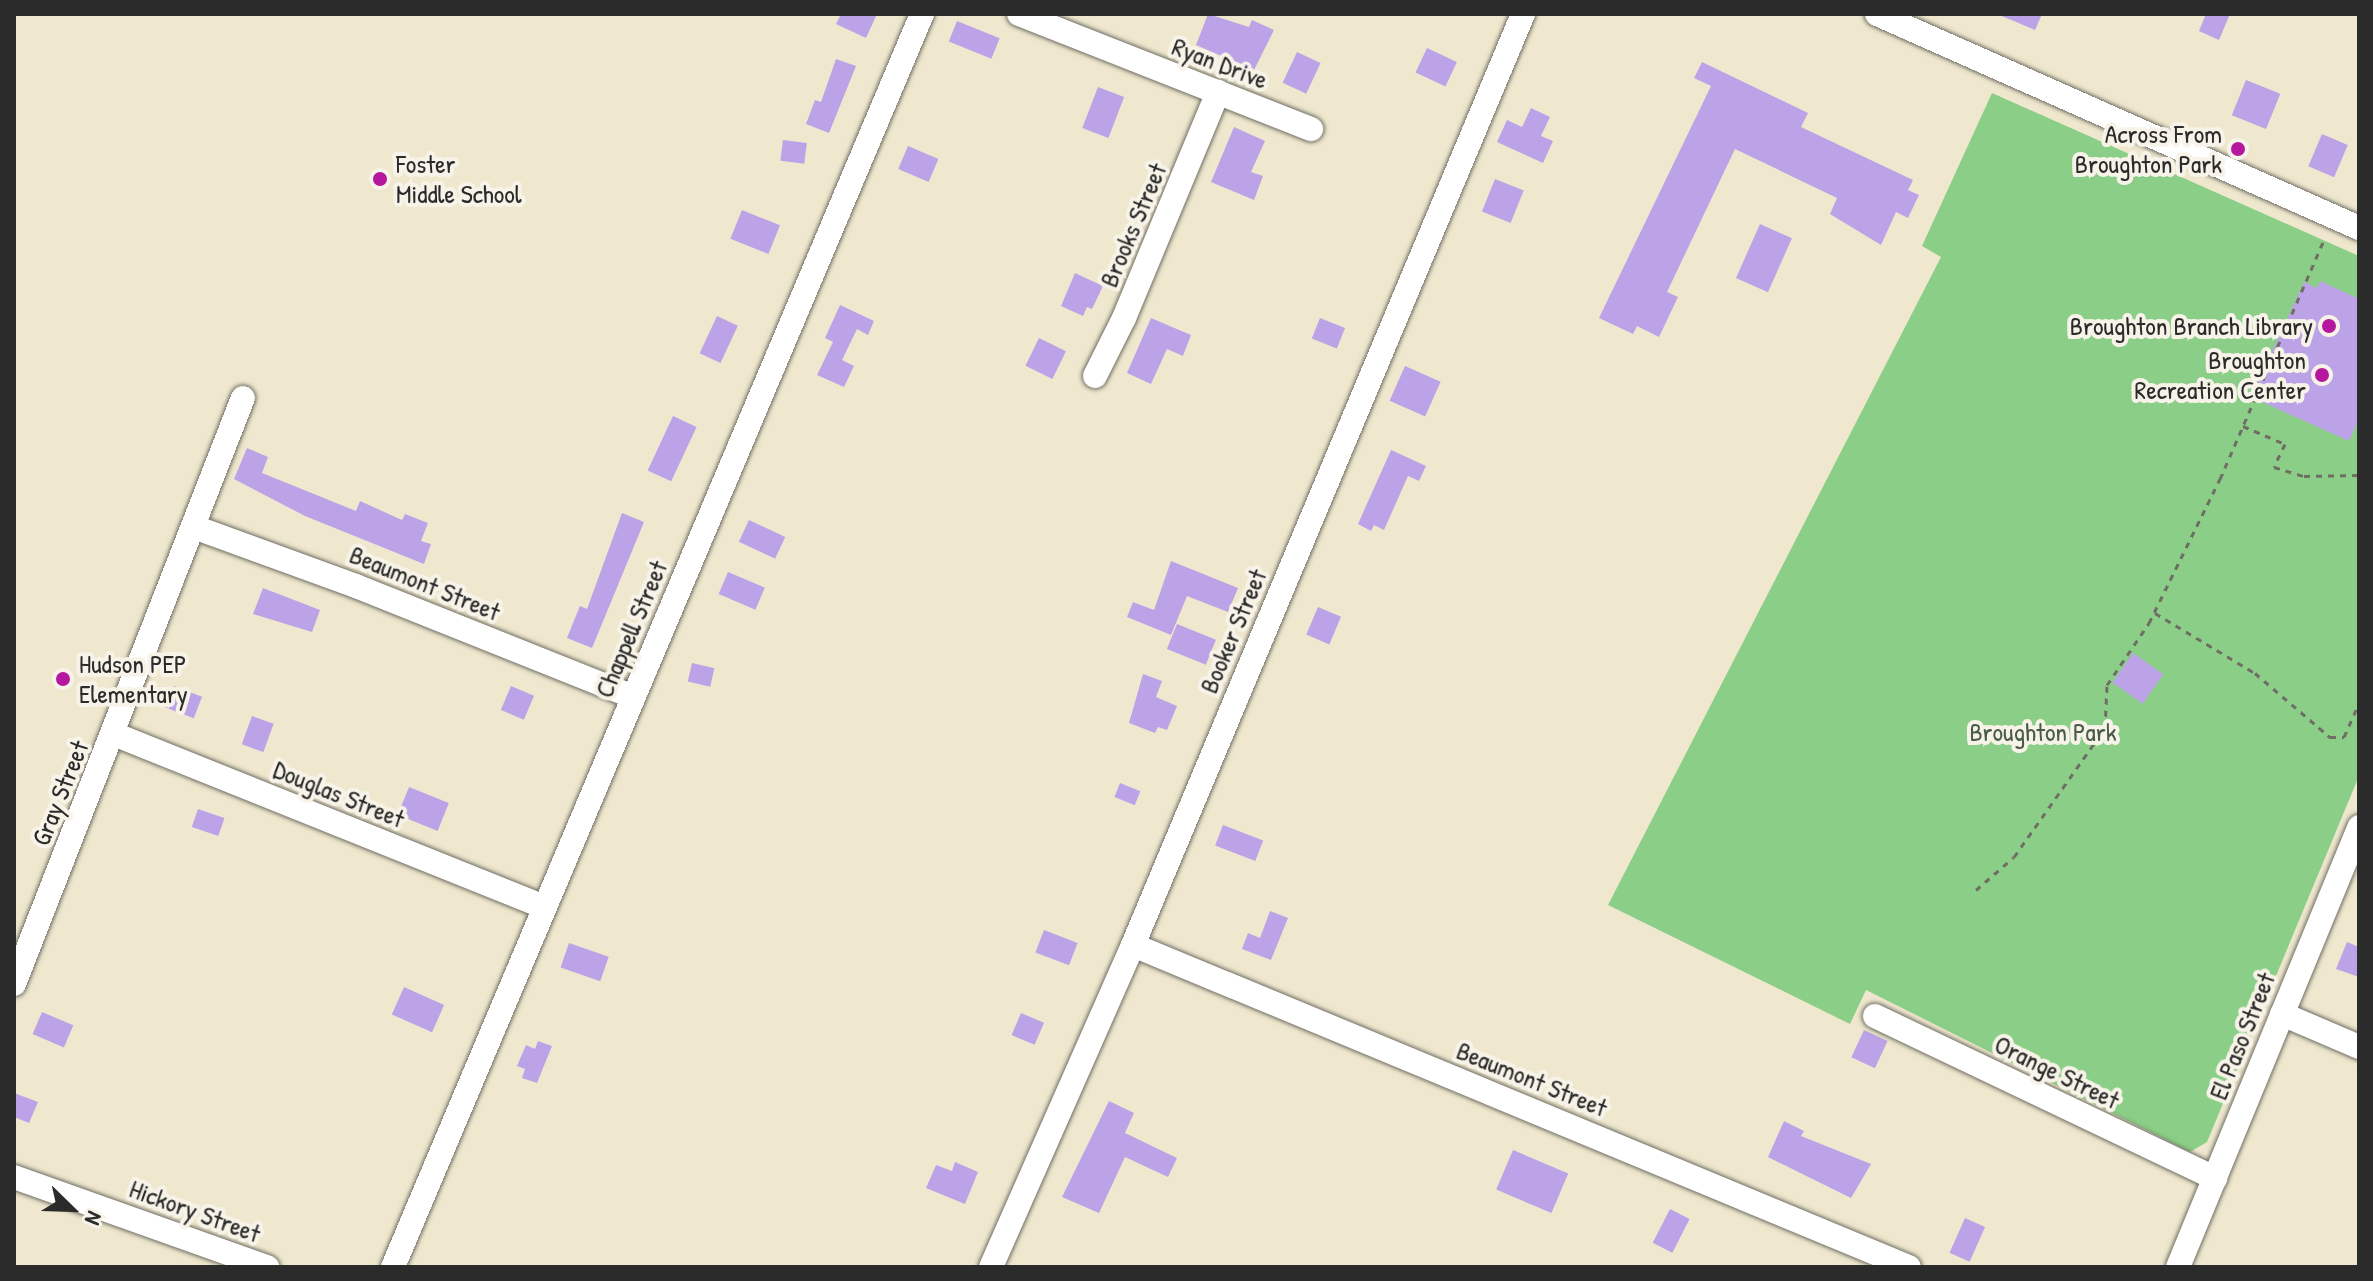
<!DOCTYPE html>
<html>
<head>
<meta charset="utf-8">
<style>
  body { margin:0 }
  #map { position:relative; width:2373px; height:1281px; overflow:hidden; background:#efe8ce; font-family:"Patrick Hand",sans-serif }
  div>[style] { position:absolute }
  .green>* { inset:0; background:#8bce87 }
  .building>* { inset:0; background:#bca3e8; transform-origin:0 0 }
  .path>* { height:3px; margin-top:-1.5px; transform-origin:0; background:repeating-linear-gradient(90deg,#706d64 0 6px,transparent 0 12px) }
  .roads { filter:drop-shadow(0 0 2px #706d64) drop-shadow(0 0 2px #706d64) }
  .minor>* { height:24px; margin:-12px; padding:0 12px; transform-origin:12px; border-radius:12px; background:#fff }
  .dots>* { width:22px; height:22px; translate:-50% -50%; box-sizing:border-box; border:4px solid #f7f3e8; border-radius:50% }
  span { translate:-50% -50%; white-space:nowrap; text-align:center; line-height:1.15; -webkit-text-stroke:8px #f7f3e8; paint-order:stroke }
  .street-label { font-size:26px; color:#2b2b2b }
  .poi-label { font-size:26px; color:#2b2b2b }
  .right { translate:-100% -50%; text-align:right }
  .left { translate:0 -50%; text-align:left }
  .park-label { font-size:26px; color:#485c47 }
  .frame { position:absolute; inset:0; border:16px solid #2b2b2b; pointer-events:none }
  .north { position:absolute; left:32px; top:1169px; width:80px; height:80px; -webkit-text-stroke:6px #f7f3e8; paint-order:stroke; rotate:113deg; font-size:22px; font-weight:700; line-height:32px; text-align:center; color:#2b2b2b }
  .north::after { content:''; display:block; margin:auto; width:28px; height:36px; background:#2b2b2b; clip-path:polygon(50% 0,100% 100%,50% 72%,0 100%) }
</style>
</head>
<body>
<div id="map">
  <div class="green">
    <div style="clip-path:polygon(1992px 93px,2359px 256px,2359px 776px,2207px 1142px,2190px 1152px,1866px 990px,1850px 1024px,1608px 905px,1941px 257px,1922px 246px)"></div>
  </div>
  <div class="building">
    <div style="clip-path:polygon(841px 14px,877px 14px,866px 38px,836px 24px)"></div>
    <div style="clip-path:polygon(1208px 14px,1249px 27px,1252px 20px,1274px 30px,1254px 70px,1196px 45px)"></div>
    <div style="clip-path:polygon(1997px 14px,2042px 14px,2035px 30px)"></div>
    <div style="clip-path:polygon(2206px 14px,2230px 14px,2219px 40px,2199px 31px)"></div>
    <div style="left:957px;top:21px;width:46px;height:22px;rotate:22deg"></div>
    <div style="left:1427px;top:48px;width:33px;height:27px;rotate:25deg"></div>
    <div style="left:1297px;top:52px;width:26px;height:34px;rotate:25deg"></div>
    <div style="clip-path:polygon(836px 59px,856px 66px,829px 133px,806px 124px,815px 100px,821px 102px)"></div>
    <div style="clip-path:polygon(1702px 62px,1808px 113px,1801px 127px,1913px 180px,1908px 190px,1919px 195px,1908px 218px,1896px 212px,1881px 245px,1830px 214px,1837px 198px,1735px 149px,1667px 292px,1678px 297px,1659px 337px,1637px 326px,1633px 334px,1599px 318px,1711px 86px,1694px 78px)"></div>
    <div style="left:2246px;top:80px;width:37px;height:38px;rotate:22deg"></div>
    <div style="left:1098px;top:87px;width:28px;height:44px;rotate:21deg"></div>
    <div style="clip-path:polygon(1531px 108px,1550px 117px,1541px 136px,1553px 141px,1543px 163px,1497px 142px,1507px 120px,1522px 127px)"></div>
    <div style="clip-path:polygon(1234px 127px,1265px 141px,1251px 172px,1263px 176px,1254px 200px,1211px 182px)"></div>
    <div style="left:2322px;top:134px;width:28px;height:35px;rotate:23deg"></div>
    <div style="left:783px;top:140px;width:24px;height:21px;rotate:7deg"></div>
    <div style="left:908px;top:146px;width:33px;height:25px;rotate:23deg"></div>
    <div style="left:1495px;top:179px;width:31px;height:35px;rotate:22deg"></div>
    <div style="left:742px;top:210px;width:41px;height:31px;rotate:22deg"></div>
    <div style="left:1760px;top:224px;width:35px;height:59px;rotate:24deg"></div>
    <div style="clip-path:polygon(1075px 273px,1103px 286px,1092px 309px,1087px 307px,1083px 316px,1061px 306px)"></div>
    <div style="clip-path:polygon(2320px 281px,2359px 299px,2359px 419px,2349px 441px,2251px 397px,2304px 282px,2317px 288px)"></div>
    <div style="clip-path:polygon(840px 305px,874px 321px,868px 335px,857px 329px,842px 360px,854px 366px,844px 387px,817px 375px,833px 342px,825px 338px)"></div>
    <div style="left:717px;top:316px;width:23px;height:41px;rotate:25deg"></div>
    <div style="clip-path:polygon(1151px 318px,1191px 335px,1183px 356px,1167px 349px,1151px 384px,1127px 373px)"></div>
    <div style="left:1320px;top:318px;width:27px;height:22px;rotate:22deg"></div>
    <div style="left:1039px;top:338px;width:30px;height:31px;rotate:26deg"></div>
    <div style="left:1405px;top:366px;width:39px;height:38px;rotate:24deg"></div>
    <div style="left:673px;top:416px;width:26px;height:60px;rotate:25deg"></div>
    <div style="clip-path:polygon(247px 448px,268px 457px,262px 473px,356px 511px,360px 501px,402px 520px,405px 514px,428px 523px,421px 541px,431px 544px,424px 564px,305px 516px,234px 479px)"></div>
    <div style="clip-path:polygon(1391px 450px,1426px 466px,1419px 481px,1408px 476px,1384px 530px,1374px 525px,1371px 531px,1358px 524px)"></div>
    <div style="clip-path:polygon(622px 513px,644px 522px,592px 648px,567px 638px,580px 606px,587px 609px)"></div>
    <div style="left:749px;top:520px;width:40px;height:24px;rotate:25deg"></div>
    <div style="clip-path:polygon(1171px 561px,1238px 588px,1228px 612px,1187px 596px,1171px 635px,1127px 617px,1133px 602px,1154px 610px)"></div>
    <div style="left:728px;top:572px;width:40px;height:24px;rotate:23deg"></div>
    <div style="clip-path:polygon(263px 588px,320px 610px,312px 632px,253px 614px)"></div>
    <div style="left:1318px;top:607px;width:25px;height:30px;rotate:23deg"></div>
    <div style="left:1177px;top:624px;width:42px;height:27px;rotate:22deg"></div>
    <div style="left:2133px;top:653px;width:37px;height:36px;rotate:35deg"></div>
    <div style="left:692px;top:663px;width:23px;height:19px;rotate:13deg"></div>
    <div style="clip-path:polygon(1143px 674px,1162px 681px,1156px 697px,1177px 706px,1167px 730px,1158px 727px,1155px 733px,1129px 723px)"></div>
    <div style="left:174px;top:686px;width:30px;height:23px;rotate:21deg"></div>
    <div style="left:511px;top:686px;width:25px;height:26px;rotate:23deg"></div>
    <div style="left:252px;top:716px;width:23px;height:30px;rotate:20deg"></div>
    <div style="left:1120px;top:783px;width:22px;height:15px;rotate:22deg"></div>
    <div style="left:409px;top:787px;width:43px;height:30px;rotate:22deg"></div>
    <div style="left:198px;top:809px;width:28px;height:19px;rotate:19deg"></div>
    <div style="left:1223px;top:825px;width:43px;height:22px;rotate:21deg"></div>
    <div style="clip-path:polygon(1270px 911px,1288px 918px,1271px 960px,1242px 949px,1248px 933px,1260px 938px)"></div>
    <div style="left:1044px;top:930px;width:36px;height:24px;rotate:21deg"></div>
    <div style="clip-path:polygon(2347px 942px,2359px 947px,2359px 977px,2336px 969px)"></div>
    <div style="left:569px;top:943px;width:42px;height:26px;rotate:19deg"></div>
    <div style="left:404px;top:987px;width:44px;height:30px;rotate:24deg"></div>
    <div style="left:42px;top:1012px;width:34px;height:24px;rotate:23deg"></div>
    <div style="left:1021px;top:1013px;width:25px;height:24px;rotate:23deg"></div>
    <div style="left:1864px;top:1030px;width:26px;height:30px;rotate:25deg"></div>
    <div style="clip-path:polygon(538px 1041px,552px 1046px,537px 1083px,522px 1078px,525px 1069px,517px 1066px,526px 1045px,535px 1049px)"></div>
    <div style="clip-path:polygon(14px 1093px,38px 1102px,29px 1123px,14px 1117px)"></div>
    <div style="clip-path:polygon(1109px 1101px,1134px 1113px,1125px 1133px,1177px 1158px,1168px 1177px,1125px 1157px,1099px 1213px,1062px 1197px)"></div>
    <div style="clip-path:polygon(1784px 1121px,1804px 1131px,1801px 1136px,1871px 1164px,1851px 1198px,1768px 1157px)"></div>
    <div style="left:1513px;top:1150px;width:60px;height:43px;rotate:23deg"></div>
    <div style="clip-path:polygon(955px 1162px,978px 1172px,965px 1204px,926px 1188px,936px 1165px,952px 1171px)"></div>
    <div style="left:1670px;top:1209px;width:22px;height:38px;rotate:27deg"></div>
    <div style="left:1965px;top:1218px;width:22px;height:38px;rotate:24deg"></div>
  </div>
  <div class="path">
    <div style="left:2243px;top:426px;width:46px;rotate:23.2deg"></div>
    <div style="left:2285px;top:444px;width:25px;rotate:116deg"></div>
    <div style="left:2274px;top:467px;width:31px;rotate:17deg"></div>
    <div style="left:2304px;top:476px;width:55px;rotate:-1deg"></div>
    <div style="left:2155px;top:613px;width:117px;rotate:31deg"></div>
    <div style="left:2255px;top:673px;width:99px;rotate:40.5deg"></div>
    <div style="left:2330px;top:737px;width:14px"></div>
    <div style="left:2344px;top:737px;width:37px;rotate:-66deg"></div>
    <div style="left:1976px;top:890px;width:50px;rotate:-41deg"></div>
    <div style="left:2014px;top:857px;width:158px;rotate:-54.8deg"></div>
    <div style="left:2105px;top:728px;width:43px;rotate:-87.3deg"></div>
    <div style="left:2107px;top:685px;width:75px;rotate:-55.9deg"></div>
    <div style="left:2149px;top:623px;width:161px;rotate:-63.8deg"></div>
    <div style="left:2220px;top:479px;width:263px;rotate:-66.5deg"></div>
  </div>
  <div class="roads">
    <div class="minor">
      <div style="left:1019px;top:14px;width:314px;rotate:21.5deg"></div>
      <div style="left:1877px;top:14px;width:527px;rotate:23.94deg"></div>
      <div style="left:1095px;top:376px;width:65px;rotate:-63.4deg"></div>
      <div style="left:1124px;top:318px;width:245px;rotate:-67.4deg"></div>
      <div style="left:194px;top:527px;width:172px;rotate:20deg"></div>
      <div style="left:356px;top:586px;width:298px;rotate:21.8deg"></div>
      <div style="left:114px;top:734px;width:463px;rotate:21.9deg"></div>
      <div style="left:1133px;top:945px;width:840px;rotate:22.54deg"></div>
      <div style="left:14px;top:984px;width:629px;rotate:-68.66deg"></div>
      <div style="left:2282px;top:1014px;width:84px;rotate:23.2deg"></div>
      <div style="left:1875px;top:1016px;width:377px;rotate:25.5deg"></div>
      <div style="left:14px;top:1177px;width:269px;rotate:19.6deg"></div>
      <div style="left:393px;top:1267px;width:1360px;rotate:-67.11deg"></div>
      <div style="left:991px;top:1267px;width:352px;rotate:-66.2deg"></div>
      <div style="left:1133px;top:945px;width:1009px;rotate:-67.27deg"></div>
      <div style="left:2178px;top:1267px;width:476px;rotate:-67.6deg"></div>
    </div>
  </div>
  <div class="dots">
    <div style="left:2238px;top:149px;background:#b5179e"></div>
    <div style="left:380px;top:179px;background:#b5179e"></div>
    <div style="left:2329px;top:326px;background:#b5179e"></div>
    <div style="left:2322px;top:375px;background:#b5179e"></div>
    <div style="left:63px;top:679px;background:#b5179e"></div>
  </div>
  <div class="street-label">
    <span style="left:1220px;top:63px;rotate:21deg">Ryan Drive</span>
    <span style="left:1133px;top:225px;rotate:-67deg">Brooks Street</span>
    <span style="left:425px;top:583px;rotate:22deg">Beaumont Street</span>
    <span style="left:631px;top:629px;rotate:-67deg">Chappell Street</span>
    <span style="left:1233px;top:631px;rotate:-67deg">Booker Street</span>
    <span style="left:60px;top:793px;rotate:-68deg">Gray Street</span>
    <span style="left:339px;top:794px;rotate:22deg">Douglas Street</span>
    <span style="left:2242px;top:1036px;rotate:-68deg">El Paso Street</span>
    <span style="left:2057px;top:1072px;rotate:26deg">Orange Street</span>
    <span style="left:1532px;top:1079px;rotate:22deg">Beaumont Street</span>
    <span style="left:195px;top:1211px;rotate:20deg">Hickory Street</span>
  </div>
  <div class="poi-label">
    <span class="right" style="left:2222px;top:149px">Across From<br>Broughton Park</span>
    <span class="left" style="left:396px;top:179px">Foster<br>Middle School</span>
    <span class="right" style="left:2313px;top:326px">Broughton Branch Library</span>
    <span class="right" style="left:2306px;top:375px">Broughton<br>Recreation Center</span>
    <span class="left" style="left:79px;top:679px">Hudson PEP<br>Elementary</span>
  </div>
  <div class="park-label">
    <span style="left:2043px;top:732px">Broughton Park</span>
  </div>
  <div class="frame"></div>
  <div class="north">N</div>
</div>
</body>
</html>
